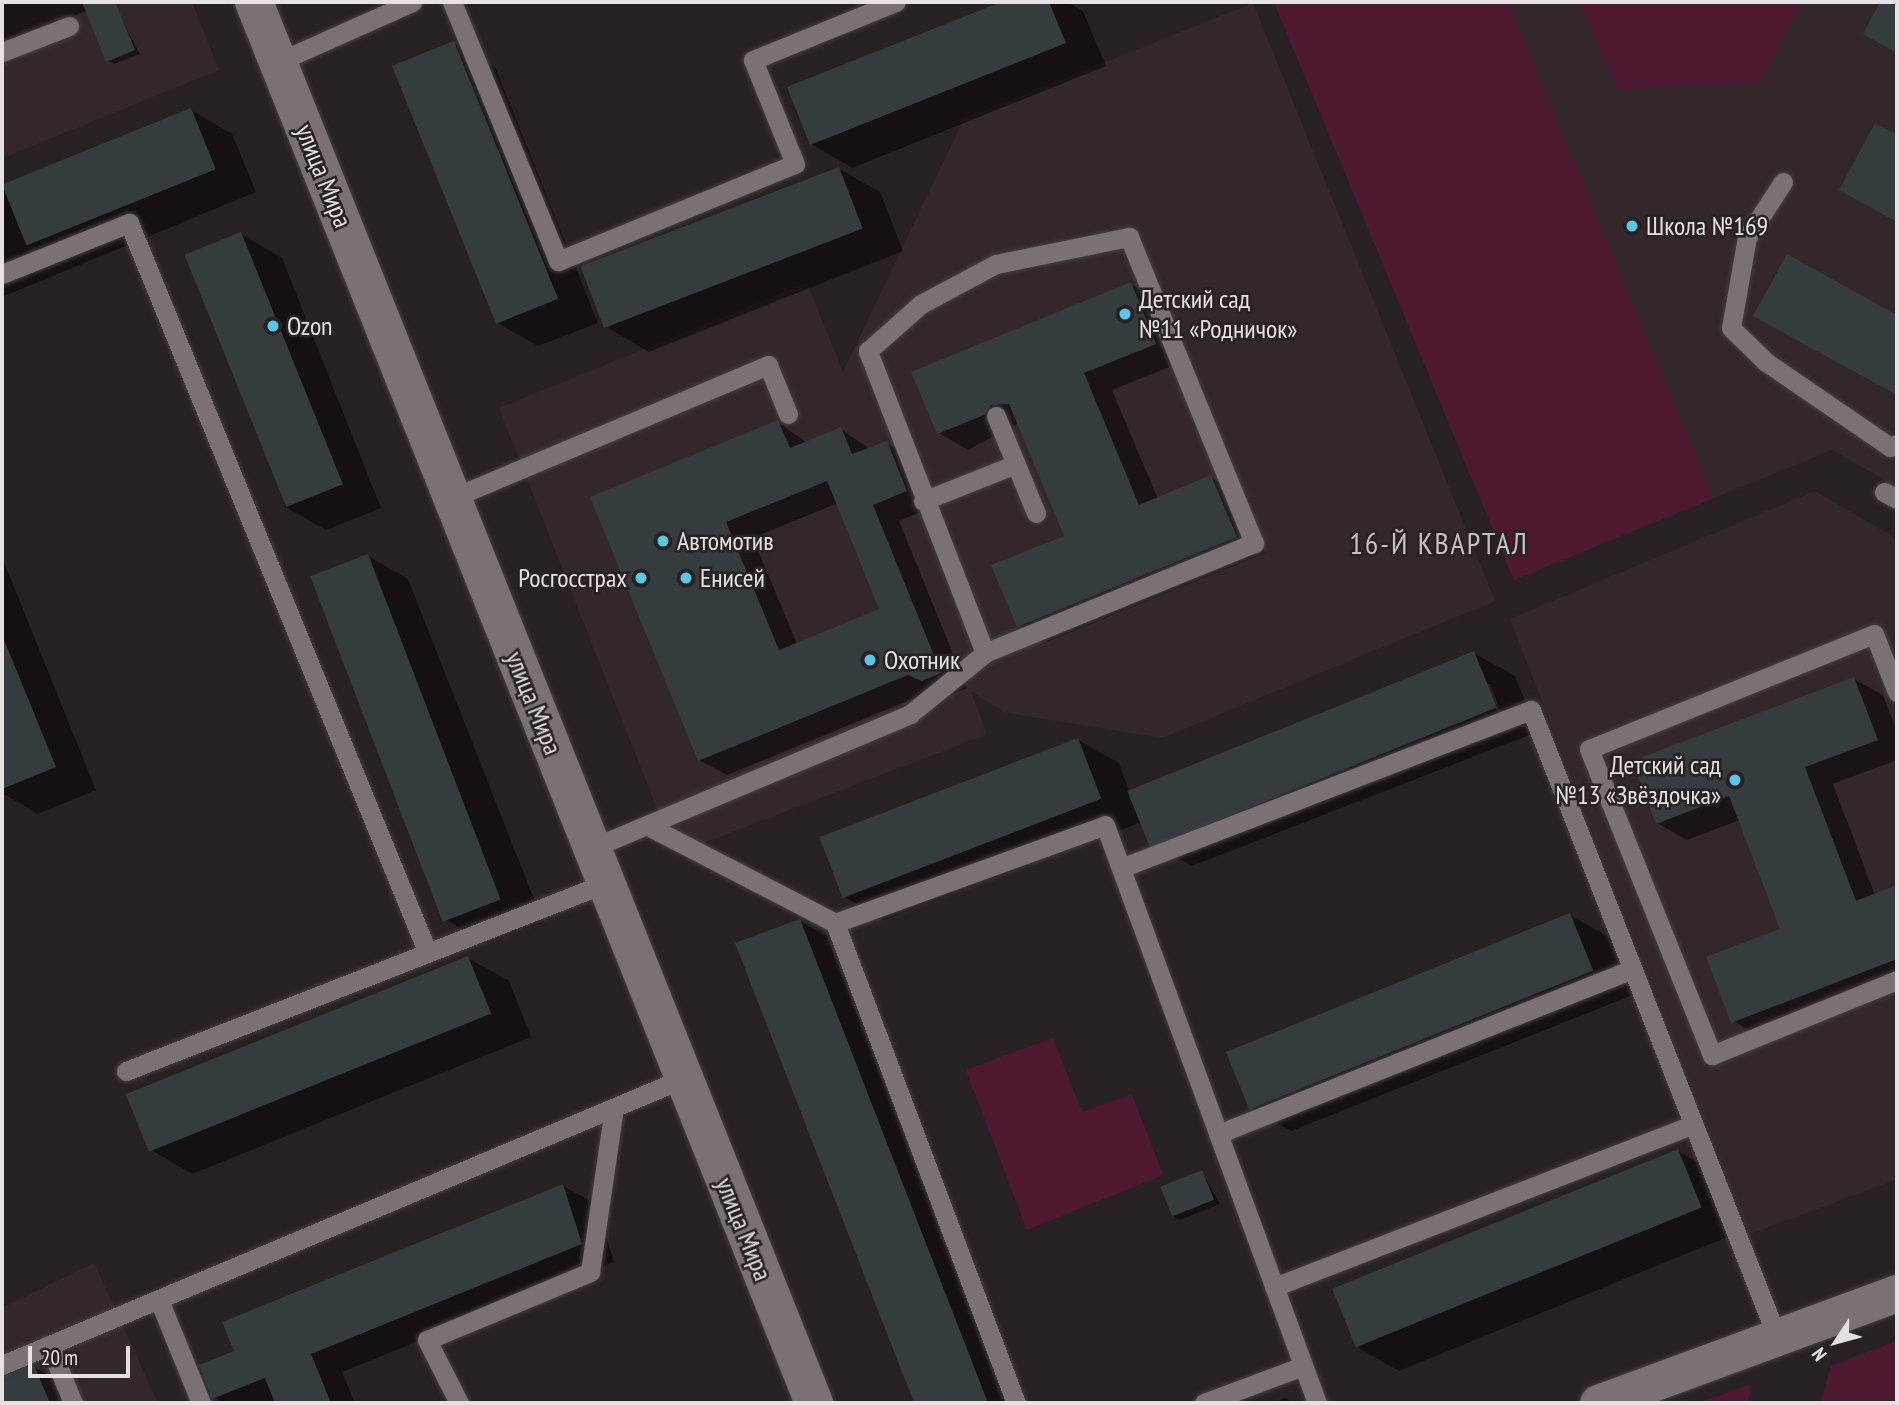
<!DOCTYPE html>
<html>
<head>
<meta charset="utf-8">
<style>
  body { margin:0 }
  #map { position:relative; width:1899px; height:1405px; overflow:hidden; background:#282123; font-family:"PT Sans Narrow",sans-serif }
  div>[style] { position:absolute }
  .built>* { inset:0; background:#34272c }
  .green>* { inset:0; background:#4e1830 }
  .shadow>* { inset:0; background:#0007 }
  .building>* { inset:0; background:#343c3e; transform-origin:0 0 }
  .roads { filter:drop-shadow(0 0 2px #433e40) drop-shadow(0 0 2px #433e40) }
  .service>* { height:19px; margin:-9.5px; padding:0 9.5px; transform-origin:9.5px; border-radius:9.5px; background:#797173 }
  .minor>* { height:37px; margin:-18.5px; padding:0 18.5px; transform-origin:18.5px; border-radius:18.5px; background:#797173 }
  .tertiary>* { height:38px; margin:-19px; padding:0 19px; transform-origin:19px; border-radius:19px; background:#797173 }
  .dots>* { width:19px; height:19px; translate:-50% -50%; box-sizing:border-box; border:4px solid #282123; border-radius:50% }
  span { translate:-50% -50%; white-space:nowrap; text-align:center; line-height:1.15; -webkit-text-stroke:5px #282123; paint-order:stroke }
  .street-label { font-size:26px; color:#e6e1e3 }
  .poi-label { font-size:26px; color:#e6e1e3 }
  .left { translate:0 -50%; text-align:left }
  .right { translate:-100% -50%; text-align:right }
  .quarter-label { font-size:30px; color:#c7bec1; letter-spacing:2px }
  .frame { position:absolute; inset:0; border:4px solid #e6e1e3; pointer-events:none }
  .north { position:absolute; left:1801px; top:1307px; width:70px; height:70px; -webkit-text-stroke:5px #282123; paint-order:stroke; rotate:234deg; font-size:19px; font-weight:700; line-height:28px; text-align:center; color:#e6e1e3 }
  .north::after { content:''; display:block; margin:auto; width:24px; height:32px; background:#e6e1e3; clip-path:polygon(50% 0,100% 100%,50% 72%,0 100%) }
  .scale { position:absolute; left:28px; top:1346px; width:102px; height:32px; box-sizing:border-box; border:4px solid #e6e1e3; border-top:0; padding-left:9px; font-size:21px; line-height:24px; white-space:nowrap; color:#e6e1e3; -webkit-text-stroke:5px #282123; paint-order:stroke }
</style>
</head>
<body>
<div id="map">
  <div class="built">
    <div style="clip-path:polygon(2px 2px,192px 2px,219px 70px,2px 158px)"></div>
    <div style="clip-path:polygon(1274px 2px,1897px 2px,1897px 487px,1832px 450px,1514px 580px)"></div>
    <div style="clip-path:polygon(1253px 3px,1495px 601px,1162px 738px,1003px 712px,971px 691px,987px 734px,675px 854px,499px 408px,807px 283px,843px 372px,964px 119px)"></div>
    <div style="clip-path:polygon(1815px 491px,1897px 539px,1897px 1179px,1750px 1234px,1510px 619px)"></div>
    <div style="clip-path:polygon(94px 1263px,158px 1403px,2px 1403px,2px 1308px)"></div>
  </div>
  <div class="green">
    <div style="clip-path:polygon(1274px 2px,1508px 2px,1713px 498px,1514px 580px)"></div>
    <div style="clip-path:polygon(1580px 2px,1801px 2px,1761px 82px,1618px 89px)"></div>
    <div style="clip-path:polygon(1053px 1038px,1082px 1112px,1132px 1094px,1163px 1175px,1027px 1230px,966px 1070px)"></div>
    <div style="clip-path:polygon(1897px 1341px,1897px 1403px,1821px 1403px,1831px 1366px)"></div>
    <div style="clip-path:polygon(1751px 1384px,1748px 1403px,1698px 1403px)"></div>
  </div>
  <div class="shadow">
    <div style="clip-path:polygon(2px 2px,109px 2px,2px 44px)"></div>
    <div style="clip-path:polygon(1006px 2px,1067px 2px,1083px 11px,1106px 66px,852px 168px,811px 144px,789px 88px)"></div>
    <div style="clip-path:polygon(122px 20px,140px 54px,114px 64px,107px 60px)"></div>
    <div style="clip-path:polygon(454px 43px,495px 67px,598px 323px,538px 346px,497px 323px)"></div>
    <div style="clip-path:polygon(191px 110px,232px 134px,256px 192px,2px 297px,2px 188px)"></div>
    <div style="clip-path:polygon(839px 169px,880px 192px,903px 251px,649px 352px,608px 328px)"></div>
    <div style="clip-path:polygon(241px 234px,282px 258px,381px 508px,326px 530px,285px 507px)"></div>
    <div style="clip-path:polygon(1131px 284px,1160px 301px,1184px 361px,1112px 390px,1158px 499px,1210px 477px,1240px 494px,1265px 553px,1047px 642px,1018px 625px,1067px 537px,1019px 423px,968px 450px,939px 433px)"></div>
    <div style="clip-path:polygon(evenodd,778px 422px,807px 443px,841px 429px,870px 449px,886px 443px,914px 459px,934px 507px,899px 521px,967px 688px,951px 695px,937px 689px,727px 775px,699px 760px,592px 498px,778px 422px,838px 503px,882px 610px,797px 644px,753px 538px,838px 503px)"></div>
    <div style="clip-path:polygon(368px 556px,408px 579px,543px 922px,487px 943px,446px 920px)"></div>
    <div style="clip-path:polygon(2px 557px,96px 790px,38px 814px,2px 793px)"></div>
    <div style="clip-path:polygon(evenodd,1474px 653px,1515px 676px,1537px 732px,1192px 866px,1151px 843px,1142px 822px,884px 920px,843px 896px,1078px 740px,1119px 763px,1130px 793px,1474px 653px,1486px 684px,1490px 684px,1502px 716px,1499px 717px,1486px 684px)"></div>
    <div style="clip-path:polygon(1854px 679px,1883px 695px,1897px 732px,1897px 760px,1833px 784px,1875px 895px,1897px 887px,1897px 987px,1762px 1038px,1733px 1021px,1782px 930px,1740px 820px,1687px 840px,1657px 823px)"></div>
    <div style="clip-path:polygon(1570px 915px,1611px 938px,1633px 995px,1291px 1131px,1250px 1108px)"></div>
    <div style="clip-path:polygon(800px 921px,827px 936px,1008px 1403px,914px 1403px,737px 944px)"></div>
    <div style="clip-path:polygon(468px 958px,509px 981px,531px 1037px,192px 1174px,151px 1150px)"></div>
    <div style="clip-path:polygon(1678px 1151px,1719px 1175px,1742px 1231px,1399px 1371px,1358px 1348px)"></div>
    <div style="clip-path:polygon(1202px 1172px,1220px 1204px,1180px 1220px,1173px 1216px)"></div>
    <div style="clip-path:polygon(563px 1186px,596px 1204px,614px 1262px,342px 1372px,355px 1403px,224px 1403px,214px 1397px,236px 1352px)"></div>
    <div style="clip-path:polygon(34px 1367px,56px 1379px,66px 1403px,2px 1403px,2px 1379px)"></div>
    <div style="clip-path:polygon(1285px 1398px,1294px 1403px,1272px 1403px)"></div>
  </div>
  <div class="building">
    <div style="clip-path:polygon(82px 2px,115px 2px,135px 50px,106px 62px)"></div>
    <div style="clip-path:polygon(1001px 2px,1049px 2px,1066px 43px,810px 145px,787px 87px)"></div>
    <div style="clip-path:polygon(1880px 2px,1897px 2px,1897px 53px,1863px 34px)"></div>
    <div style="left:454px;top:41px;width:278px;height:67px;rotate:68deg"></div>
    <div style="left:191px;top:108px;width:66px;height:204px;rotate:68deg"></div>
    <div style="clip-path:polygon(1875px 123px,1897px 135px,1897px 222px,1839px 190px)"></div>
    <div style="left:839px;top:167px;width:66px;height:277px;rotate:69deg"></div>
    <div style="left:241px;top:232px;width:272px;height:61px;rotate:68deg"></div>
    <div style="clip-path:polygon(1787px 254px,1897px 315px,1897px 395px,1753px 316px)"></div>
    <div style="clip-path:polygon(1131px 282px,1156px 344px,1084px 373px,1139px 505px,1211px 475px,1237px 537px,1017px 627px,991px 565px,1064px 536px,1009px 404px,991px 405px,984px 415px,937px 434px,911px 372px)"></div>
    <div style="clip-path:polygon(evenodd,778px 420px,790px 448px,841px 427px,852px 454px,887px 441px,907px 491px,873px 505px,941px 673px,922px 681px,908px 675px,698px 761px,590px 497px,778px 420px,827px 481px,879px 609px,779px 650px,726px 522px,827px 481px)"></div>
    <div style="left:368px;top:554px;width:370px;height:62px;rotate:69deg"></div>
    <div style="clip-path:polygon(2px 635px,56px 767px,2px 789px)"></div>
    <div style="left:1474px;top:651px;width:61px;height:374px;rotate:68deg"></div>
    <div style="clip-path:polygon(1854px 677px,1878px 740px,1805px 767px,1856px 901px,1897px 885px,1897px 959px,1731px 1023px,1706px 957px,1780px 929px,1729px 796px,1656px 824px,1632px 761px)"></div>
    <div style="left:1078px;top:738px;width:65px;height:277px;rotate:69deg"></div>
    <div style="left:1570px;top:913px;width:62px;height:371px;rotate:68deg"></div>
    <div style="clip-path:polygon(800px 919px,890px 1151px,988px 1403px,914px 1403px,735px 943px)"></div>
    <div style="left:468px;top:956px;width:62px;height:369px;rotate:68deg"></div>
    <div style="left:1678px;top:1149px;width:63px;height:373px;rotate:68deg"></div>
    <div style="left:1202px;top:1170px;width:32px;height:45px;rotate:68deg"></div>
    <div style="clip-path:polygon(563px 1184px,582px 1244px,311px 1354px,331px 1403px,275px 1403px,265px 1378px,212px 1399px,199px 1365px,234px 1351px,222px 1322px)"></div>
    <div style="clip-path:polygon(34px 1365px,50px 1403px,2px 1403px,2px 1377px)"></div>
  </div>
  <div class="roads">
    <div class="service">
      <div style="left:452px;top:2px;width:280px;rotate:67.7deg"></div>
      <div style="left:558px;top:261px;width:256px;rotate:-22.3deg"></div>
      <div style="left:795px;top:164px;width:112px;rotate:-112deg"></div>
      <div style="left:753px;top:60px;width:154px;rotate:-22.1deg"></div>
      <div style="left:2px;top:52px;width:72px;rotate:-21.2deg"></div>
      <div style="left:278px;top:62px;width:147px;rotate:-24.1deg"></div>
      <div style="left:1783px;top:182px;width:66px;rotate:123.2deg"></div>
      <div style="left:1747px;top:237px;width:92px;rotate:100deg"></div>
      <div style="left:1731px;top:328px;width:49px;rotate:44.2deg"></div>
      <div style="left:1766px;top:362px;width:150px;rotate:34.4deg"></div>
      <div style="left:1890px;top:447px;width:8px;rotate:-23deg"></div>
      <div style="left:2px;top:274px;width:137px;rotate:-21.9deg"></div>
      <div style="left:129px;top:223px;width:787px;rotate:67.74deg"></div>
      <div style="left:996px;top:416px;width:105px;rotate:67.6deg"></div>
      <div style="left:1884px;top:492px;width:15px;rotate:28deg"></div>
      <div style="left:452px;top:498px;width:343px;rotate:-22.8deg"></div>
      <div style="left:768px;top:365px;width:53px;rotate:67.8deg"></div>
      <div style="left:923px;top:501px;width:100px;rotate:-21.7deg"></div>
      <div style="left:1897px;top:692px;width:62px;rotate:-111.6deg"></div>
      <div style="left:1874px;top:634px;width:307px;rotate:158deg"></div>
      <div style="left:1589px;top:749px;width:330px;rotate:68.1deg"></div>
      <div style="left:1712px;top:1055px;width:200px;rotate:-22.1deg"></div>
      <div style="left:652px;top:828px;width:206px;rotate:27.4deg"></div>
      <div style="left:835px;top:923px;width:513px;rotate:69.34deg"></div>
      <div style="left:592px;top:848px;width:345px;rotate:-22.8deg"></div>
      <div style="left:910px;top:714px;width:97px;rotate:-39.1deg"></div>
      <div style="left:985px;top:653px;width:324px;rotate:-111.2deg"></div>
      <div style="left:868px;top:351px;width:71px;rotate:-41.6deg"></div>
      <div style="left:921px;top:304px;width:85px;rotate:-28.1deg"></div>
      <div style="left:996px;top:264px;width:136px;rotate:-11.5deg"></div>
      <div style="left:1129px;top:237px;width:331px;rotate:67.8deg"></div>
      <div style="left:1254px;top:543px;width:291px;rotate:157.8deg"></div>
      <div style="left:1121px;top:868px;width:439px;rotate:-21.1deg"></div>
      <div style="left:1531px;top:710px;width:674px;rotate:68.58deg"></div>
      <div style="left:835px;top:923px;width:287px;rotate:-19.9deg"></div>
      <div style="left:1105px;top:825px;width:616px;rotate:69.86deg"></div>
      <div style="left:126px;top:1071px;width:516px;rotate:-21.39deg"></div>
      <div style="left:1218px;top:1134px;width:446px;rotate:-21.7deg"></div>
      <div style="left:1274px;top:1287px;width:448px;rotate:-21.2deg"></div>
      <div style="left:159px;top:1300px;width:111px;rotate:67.8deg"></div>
      <div style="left:49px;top:1345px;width:63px;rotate:67.5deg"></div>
      <div style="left:2px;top:1365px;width:740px;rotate:-22.82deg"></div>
      <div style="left:459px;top:1403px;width:71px;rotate:-116.9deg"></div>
      <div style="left:427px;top:1340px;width:177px;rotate:-22.6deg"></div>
      <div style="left:590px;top:1272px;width:166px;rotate:-81.7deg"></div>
      <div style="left:1204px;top:1403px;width:106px;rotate:-20.5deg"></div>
    </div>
    <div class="minor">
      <div style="left:1598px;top:1403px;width:319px;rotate:-20.2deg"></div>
    </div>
    <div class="tertiary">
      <div style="left:254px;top:2px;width:1509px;rotate:68.21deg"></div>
    </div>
  </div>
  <div class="dots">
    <div style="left:1632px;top:226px;background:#59c8e4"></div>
    <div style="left:1125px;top:314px;background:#59c8e4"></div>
    <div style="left:273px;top:326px;background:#59c8e4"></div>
    <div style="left:663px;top:541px;background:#59c8e4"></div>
    <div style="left:641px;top:578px;background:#59c8e4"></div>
    <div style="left:686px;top:578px;background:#59c8e4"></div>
    <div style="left:870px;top:660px;background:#59c8e4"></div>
    <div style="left:1735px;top:780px;background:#59c8e4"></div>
  </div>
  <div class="street-label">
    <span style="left:324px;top:176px;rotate:68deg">улица Мира</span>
    <span style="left:534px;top:703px;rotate:68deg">улица Мира</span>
    <span style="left:744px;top:1229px;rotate:68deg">улица Мира</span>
  </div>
  <div class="poi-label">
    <span class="left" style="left:1646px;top:226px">Школа №169</span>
    <span class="left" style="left:1139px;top:314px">Детский сад<br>№11 «Родничок»</span>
    <span class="left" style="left:287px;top:326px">Ozon</span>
    <span class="left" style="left:677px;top:541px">Автомотив</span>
    <span class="right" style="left:627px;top:578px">Росгосстрах</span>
    <span class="left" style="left:700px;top:578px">Енисей</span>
    <span class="left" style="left:884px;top:660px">Охотник</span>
    <span class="right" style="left:1721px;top:780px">Детский сад<br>№13 «Звёздочка»</span>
  </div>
  <div class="quarter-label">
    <span style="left:1439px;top:543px">16-Й КВАРТАЛ</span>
  </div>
  <div class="frame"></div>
  <div class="north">N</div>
  <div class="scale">20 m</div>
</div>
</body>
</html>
